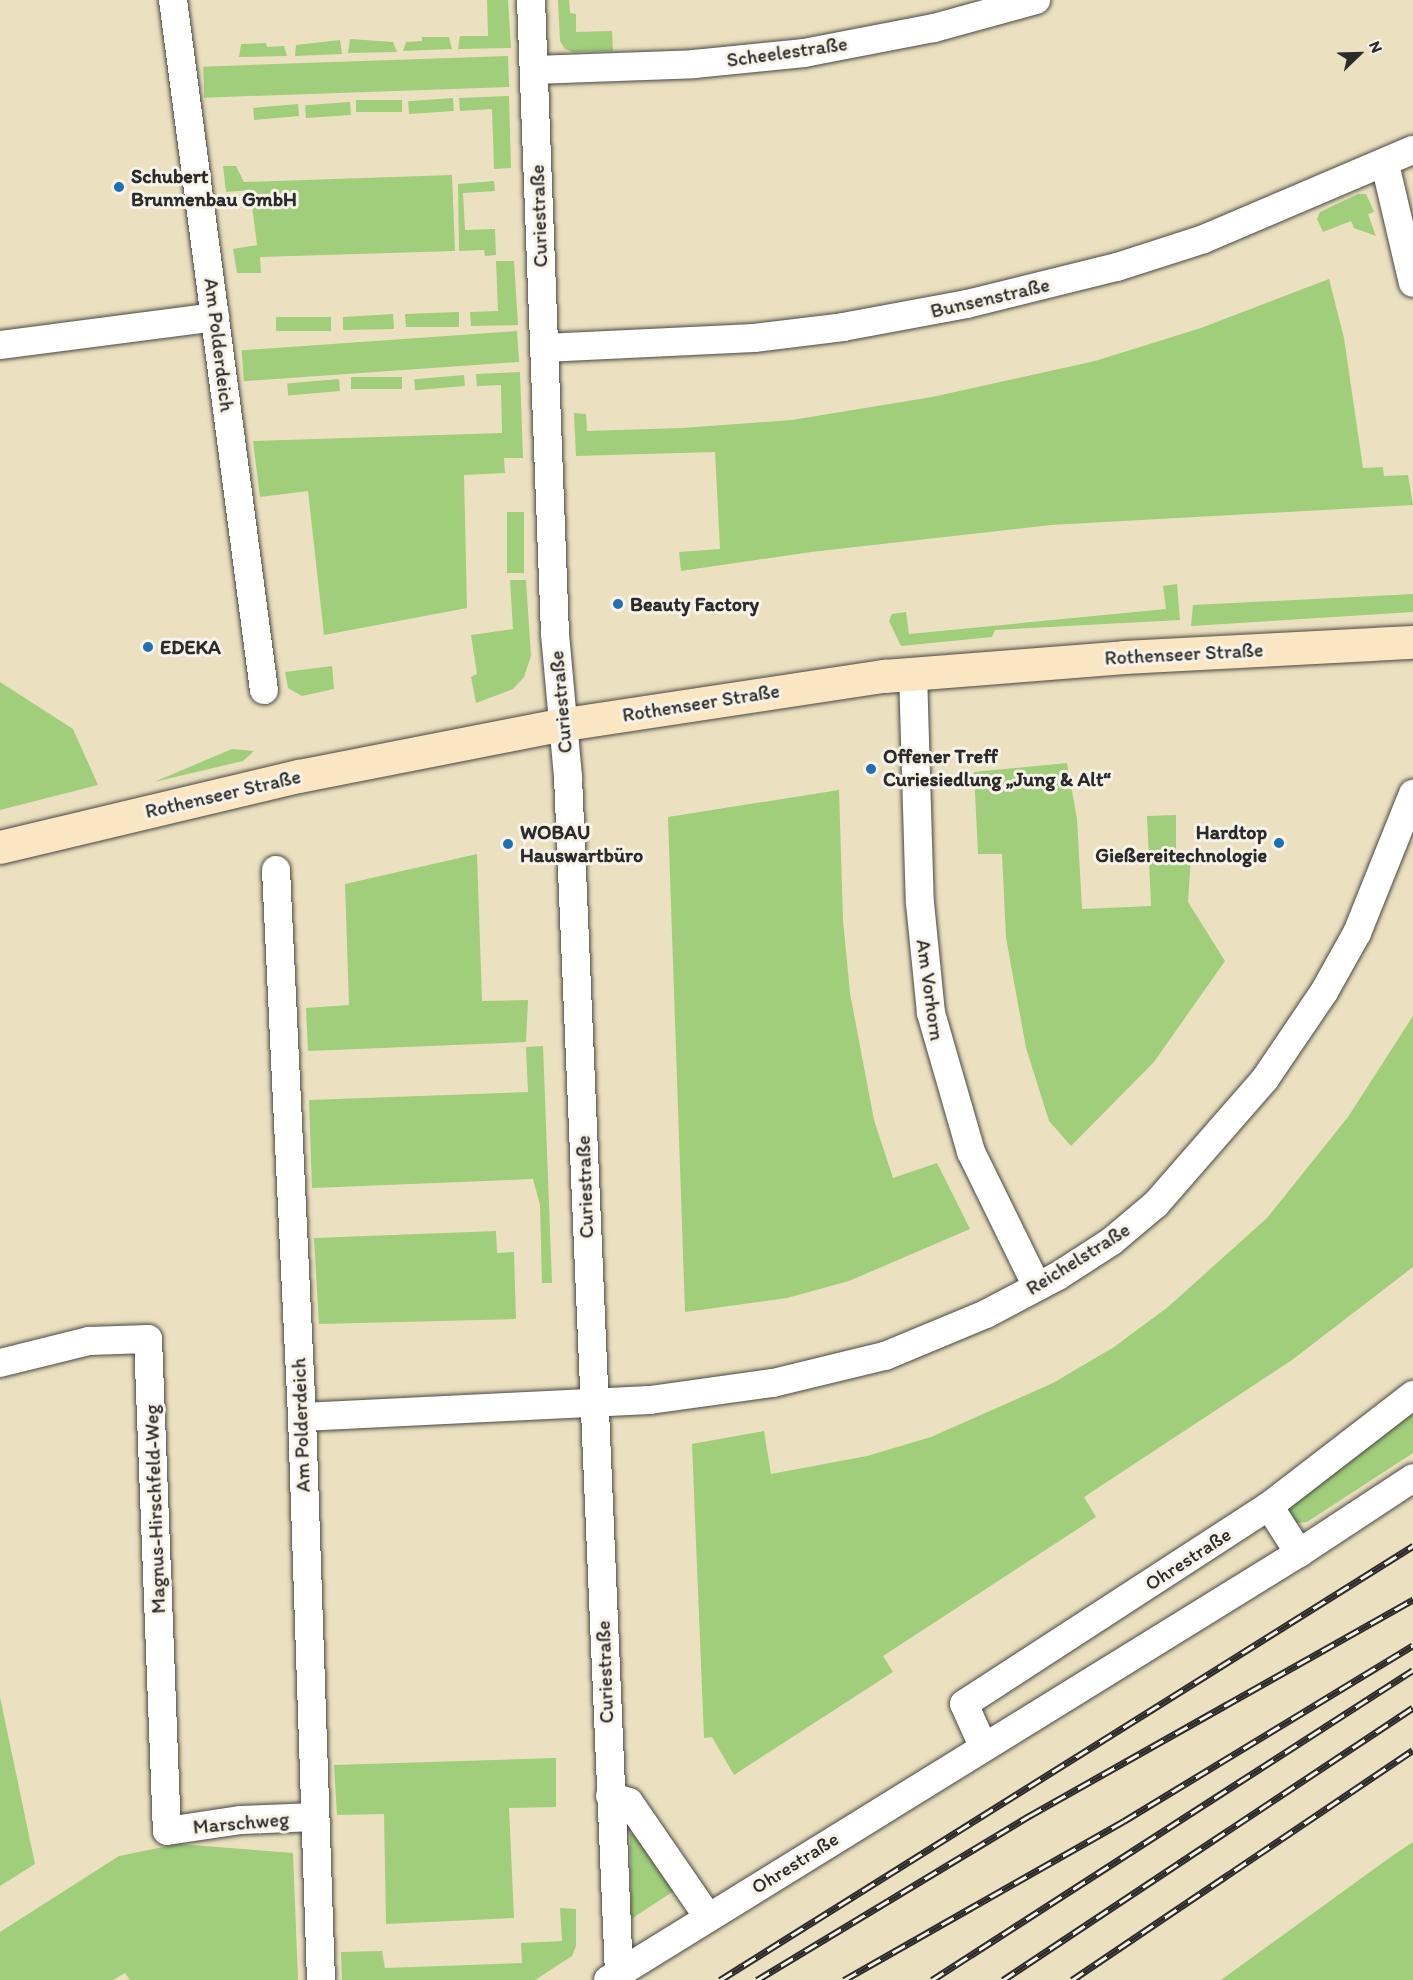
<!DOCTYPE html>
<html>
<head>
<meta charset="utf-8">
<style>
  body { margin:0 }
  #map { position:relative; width:1413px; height:1980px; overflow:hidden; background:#ebe1c0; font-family:Itim,sans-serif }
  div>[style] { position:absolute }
  .green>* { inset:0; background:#a0ce7b; transform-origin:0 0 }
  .roads { filter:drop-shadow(0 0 2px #484641) drop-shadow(0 0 2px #484641) }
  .street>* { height:28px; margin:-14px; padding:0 14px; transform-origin:14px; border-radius:14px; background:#fff }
  .secondary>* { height:33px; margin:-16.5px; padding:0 16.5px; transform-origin:16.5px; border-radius:16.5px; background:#fbe6c4 }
  .rail>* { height:7px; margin-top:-3.5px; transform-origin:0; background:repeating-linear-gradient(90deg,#f7f3e8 0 14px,#2b2b2b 0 28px); box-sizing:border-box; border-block:2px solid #2b2b2b }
  .dots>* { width:16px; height:16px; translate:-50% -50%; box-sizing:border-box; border:3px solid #f7f3e8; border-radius:50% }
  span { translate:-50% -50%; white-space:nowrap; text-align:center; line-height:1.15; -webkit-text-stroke:6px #f7f3e8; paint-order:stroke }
  .street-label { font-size:20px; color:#2b2b2b }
  .poi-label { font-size:20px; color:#2b2b2b; font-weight:700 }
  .left { translate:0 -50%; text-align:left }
  .right { translate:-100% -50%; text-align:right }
  .north { position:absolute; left:1329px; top:24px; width:60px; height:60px; -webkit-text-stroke:4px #f7f3e8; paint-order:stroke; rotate:67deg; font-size:16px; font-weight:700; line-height:24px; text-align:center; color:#2b2b2b }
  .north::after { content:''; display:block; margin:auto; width:21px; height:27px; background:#2b2b2b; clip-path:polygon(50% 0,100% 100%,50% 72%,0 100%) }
</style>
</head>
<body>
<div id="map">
  <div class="green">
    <div style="clip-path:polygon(487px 0,508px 0,511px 48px,458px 49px,460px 36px,488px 36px)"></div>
    <div style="clip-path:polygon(558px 0,569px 0,570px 13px,576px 14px,576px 32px,612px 31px,613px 51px,573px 52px,565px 49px,560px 41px)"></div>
    <div style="clip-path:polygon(422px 37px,449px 37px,452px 49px,403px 51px,406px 42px,422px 41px)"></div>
    <div style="clip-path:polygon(350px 39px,393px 42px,397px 52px,348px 53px)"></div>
    <div style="clip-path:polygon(340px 40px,342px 54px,295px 56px,296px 45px)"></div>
    <div style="clip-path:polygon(266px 43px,267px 47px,284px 46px,287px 56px,239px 57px,241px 44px)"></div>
    <div style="left:508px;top:56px;width:31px;height:305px;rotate:88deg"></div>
    <div style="clip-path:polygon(509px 96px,511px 168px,494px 169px,492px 109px,460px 111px,459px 98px)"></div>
    <div style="left:453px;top:98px;width:13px;height:45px;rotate:86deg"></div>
    <div style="left:402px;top:100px;width:12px;height:46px;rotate:90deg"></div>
    <div style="left:350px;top:102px;width:13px;height:45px;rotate:86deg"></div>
    <div style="left:298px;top:104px;width:12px;height:45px;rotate:85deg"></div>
    <div style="clip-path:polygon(223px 166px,236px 166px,244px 182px,452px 175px,455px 251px,260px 257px,261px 273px,237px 273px,233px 249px,257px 245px,250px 190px,226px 192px)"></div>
    <div style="clip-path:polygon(494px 181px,495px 191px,463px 193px,465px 230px,495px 229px,496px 255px,485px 256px,484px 250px,459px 251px,458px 184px)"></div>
    <div style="clip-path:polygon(1358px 194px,1366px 194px,1374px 212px,1368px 214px,1376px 236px,1354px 228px,1351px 221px,1323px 232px,1317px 219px,1320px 212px)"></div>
    <div style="clip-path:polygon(496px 261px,514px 261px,518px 325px,471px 326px,470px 312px,498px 311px)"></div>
    <div style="clip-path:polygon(1329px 279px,1344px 338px,1363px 468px,1383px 467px,1384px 476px,1408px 475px,1413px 505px,1051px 525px,811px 552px,681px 571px,679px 552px,720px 549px,715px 452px,576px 456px,574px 413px,586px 414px,587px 431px,682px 428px,792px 420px,932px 397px,1095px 361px,1201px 328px)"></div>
    <div style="clip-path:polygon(459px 312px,459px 327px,406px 327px,405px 314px)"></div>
    <div style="clip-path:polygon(393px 314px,394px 329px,343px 330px,343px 317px)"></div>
    <div style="left:331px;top:317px;width:14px;height:55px;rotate:90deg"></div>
    <div style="left:517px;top:331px;width:31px;height:276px;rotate:86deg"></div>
    <div style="clip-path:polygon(520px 372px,523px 458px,504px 458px,505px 473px,464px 475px,467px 608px,324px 635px,308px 491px,260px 497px,253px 441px,502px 433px,501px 385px,477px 386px,476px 374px)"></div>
    <div style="left:464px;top:375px;width:11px;height:50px;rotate:85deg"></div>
    <div style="left:402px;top:377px;width:12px;height:51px;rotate:90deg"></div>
    <div style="left:339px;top:379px;width:12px;height:52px;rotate:85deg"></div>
    <div style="left:507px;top:512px;width:17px;height:61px"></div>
    <div style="clip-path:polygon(510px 580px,526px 580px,531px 656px,524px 677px,513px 689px,476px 703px,471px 677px,477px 674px,471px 635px,513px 629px)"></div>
    <div style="clip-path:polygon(1177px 584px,1180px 620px,995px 630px,992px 637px,901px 646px,889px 621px,892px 614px,906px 612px,909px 634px,1166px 609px,1163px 586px)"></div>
    <div style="clip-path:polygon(1413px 594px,1413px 612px,1191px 626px,1193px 605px)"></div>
    <div style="clip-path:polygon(332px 666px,334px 689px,302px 696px,288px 688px,285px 672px)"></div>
    <div style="clip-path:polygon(0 682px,73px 729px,98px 785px,0 810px)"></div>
    <div style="clip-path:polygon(232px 749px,254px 751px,243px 761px,154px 782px)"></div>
    <div style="clip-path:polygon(1067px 763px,1077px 819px,1082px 909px,1151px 906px,1147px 816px,1176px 815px,1176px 852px,1191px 857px,1188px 902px,1225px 961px,1154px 1062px,1071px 1146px,1049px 1121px,1026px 1048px,1006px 938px,1002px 854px,978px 854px,974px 772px)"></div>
    <div style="clip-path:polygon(839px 790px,843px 920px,850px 993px,874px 1120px,893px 1178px,937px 1163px,970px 1229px,849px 1281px,787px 1298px,685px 1312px,668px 817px)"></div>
    <div style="clip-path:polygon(477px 854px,482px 1001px,528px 1000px,526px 1042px,308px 1051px,306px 1008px,349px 1005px,345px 884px)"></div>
    <div style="clip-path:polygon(1413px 1016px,1413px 1267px,1292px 1360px,1084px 1497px,1096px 1517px,883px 1656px,893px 1672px,734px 1775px,712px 1737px,704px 1738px,692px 1444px,764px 1431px,771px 1474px,867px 1456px,931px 1437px,1053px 1383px,1114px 1347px,1168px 1307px,1267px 1218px,1348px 1117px)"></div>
    <div style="clip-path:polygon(543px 1046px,552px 1283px,542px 1283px,540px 1205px,533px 1179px,312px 1188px,309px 1100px,528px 1092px,526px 1047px)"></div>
    <div style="clip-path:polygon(496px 1231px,497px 1253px,514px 1252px,516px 1319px,319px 1324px,314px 1238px)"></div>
    <div style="clip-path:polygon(1413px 1407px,1413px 1453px,1307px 1522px,1296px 1523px,1287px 1509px)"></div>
    <div style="clip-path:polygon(0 1697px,35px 1864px,0 1886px)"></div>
    <div style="clip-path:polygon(556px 1758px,556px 1807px,509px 1808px,514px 1918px,386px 1924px,384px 1814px,337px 1815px,334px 1765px)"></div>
    <div style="clip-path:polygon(630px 1834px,635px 1834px,674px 1891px,631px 1919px)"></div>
    <div style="clip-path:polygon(1413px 1842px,1413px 1980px,1221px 1980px,1392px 1856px)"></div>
    <div style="clip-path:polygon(178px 1844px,293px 1853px,298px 1980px,130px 1980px,125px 1973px,113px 1980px,0 1980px,0 1932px,119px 1856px)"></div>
    <div style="clip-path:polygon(560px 1908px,576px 1909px,576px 1946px,572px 1956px,535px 1980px,342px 1980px,341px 1952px,382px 1951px,385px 1968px,522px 1963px,521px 1943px,562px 1941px)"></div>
  </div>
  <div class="roads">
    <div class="street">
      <div style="left:173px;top:0;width:696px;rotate:82.49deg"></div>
      <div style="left:531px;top:0;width:634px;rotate:87.83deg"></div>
      <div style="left:555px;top:634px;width:144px;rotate:84.8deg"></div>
      <div style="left:568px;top:777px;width:1197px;rotate:87.56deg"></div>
      <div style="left:534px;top:70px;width:160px;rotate:-2.1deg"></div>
      <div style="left:694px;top:64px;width:111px;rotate:-5.7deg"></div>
      <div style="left:804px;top:53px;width:132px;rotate:-10.9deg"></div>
      <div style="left:934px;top:28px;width:106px;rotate:-15.4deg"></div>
      <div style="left:1385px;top:164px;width:122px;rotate:76.8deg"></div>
      <div style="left:0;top:345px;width:217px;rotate:-7.4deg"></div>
      <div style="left:544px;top:348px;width:210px;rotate:-2.7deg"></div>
      <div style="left:754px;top:338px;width:90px;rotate:-7deg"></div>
      <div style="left:843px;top:327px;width:126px;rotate:-10.5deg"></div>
      <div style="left:967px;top:304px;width:154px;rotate:-13.9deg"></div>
      <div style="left:1117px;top:267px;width:91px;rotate:-17.8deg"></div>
      <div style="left:1204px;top:239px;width:227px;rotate:-23.1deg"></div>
      <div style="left:913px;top:673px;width:230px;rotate:88.3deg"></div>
      <div style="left:920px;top:903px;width:111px;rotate:84.3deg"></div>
      <div style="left:931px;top:1013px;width:145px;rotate:73.9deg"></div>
      <div style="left:971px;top:1152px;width:150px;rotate:63.9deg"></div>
      <div style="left:276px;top:870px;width:548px;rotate:87.28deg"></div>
      <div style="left:302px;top:1417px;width:563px;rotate:88.07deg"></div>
      <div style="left:0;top:1363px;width:92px;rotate:-13.9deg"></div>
      <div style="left:89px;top:1341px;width:59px;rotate:-1.9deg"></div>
      <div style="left:148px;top:1339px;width:492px;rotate:87.8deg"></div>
      <div style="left:167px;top:1831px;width:75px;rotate:-8.5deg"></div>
      <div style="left:241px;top:1820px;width:74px;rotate:-2.3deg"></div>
      <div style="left:302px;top:1417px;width:348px;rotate:-2.8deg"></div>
      <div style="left:650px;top:1400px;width:124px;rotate:-7.9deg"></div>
      <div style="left:773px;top:1383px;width:115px;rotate:-13.6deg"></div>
      <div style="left:885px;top:1356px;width:109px;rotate:-22.6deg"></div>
      <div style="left:986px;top:1314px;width:81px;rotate:-27.8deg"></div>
      <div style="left:1058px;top:1276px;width:64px;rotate:-32.9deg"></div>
      <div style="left:1112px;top:1241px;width:57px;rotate:-40.1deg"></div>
      <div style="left:1156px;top:1204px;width:166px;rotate:-48.9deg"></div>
      <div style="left:1265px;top:1079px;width:105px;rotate:-55.9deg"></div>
      <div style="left:1324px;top:992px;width:68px;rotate:-60.8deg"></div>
      <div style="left:1357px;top:933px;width:150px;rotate:-68.1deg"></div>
      <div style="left:1269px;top:1506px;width:56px;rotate:57.4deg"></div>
      <div style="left:983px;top:1746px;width:46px;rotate:-114.3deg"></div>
      <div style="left:964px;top:1704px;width:364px;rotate:-33deg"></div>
      <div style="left:1269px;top:1506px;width:182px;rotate:-37.6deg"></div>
      <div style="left:610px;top:1796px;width:20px;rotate:18deg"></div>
      <div style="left:629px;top:1802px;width:140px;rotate:55.5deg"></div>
      <div style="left:608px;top:1980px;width:812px;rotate:-31.71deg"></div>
      <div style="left:1299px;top:1553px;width:136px;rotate:-33.3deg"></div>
    </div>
    <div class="secondary">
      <div style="left:0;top:847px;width:307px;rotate:-13.4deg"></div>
      <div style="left:299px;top:776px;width:271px;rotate:-11.1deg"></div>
      <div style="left:565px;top:724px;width:323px;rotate:-8.6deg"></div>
      <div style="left:884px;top:676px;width:241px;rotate:-4.5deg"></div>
      <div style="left:1124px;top:657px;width:289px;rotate:-3deg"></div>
    </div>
  </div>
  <div class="rail">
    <div style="left:720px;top:1980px;width:818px;rotate:-32.06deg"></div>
    <div style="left:757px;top:1980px;width:318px;rotate:-31.1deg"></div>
    <div style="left:1029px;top:1816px;width:441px;rotate:-29.4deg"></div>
    <div style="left:844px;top:1980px;width:322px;rotate:-29.6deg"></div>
    <div style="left:1124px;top:1821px;width:338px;rotate:-31.3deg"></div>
    <div style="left:932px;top:1980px;width:572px;rotate:-32.8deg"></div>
    <div style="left:1003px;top:1980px;width:492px;rotate:-33.6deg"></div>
    <div style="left:1072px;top:1980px;width:411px;rotate:-34deg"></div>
  </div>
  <div class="dots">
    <div style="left:119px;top:187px;background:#1f6fb2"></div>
    <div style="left:618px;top:604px;background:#1f6fb2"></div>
    <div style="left:148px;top:647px;background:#1f6fb2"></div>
    <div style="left:871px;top:769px;background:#1f6fb2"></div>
    <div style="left:1279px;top:843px;background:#1f6fb2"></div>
    <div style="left:508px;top:844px;background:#1f6fb2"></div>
  </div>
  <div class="street-label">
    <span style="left:787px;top:52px;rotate:-8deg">Scheelestraße</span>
    <span style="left:539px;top:216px;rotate:-92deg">Curiestraße</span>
    <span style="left:990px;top:298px;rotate:-13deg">Bunsenstraße</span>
    <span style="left:219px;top:345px;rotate:83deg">Am Polderdeich</span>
    <span style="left:1184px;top:654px;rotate:-3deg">Rothenseer Straße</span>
    <span style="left:561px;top:702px;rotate:-95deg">Curiestraße</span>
    <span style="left:701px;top:703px;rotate:-9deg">Rothenseer Straße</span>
    <span style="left:223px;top:794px;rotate:-13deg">Rothenseer Straße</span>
    <span style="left:930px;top:990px;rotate:82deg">Am Vorhorn</span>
    <span style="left:585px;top:1187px;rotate:-92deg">Curiestraße</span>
    <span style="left:1078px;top:1259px;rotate:-32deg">Reichelstraße</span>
    <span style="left:301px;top:1425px;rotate:-92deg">Am Polderdeich</span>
    <span style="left:155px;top:1509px;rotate:-92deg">Magnus-Hirschfeld-Weg</span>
    <span style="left:1188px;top:1559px;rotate:-33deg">Ohrestraße</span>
    <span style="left:605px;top:1672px;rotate:-92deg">Curiestraße</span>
    <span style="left:241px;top:1823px;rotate:-5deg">Marschweg</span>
    <span style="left:795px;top:1863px;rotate:-32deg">Ohrestraße</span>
  </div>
  <div class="poi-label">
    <span class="left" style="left:131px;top:188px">Schubert<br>Brunnenbau GmbH</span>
    <span class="left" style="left:630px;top:604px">Beauty Factory</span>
    <span class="left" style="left:160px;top:647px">EDEKA</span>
    <span class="left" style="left:883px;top:768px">Offener Treff<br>Curiesiedlung „Jung &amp; Alt“</span>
    <span class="left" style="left:520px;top:844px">WOBAU<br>Hauswartbüro</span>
    <span class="right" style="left:1267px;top:844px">Hardtop<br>Gießereitechnologie</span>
  </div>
  <div class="north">N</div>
</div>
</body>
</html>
